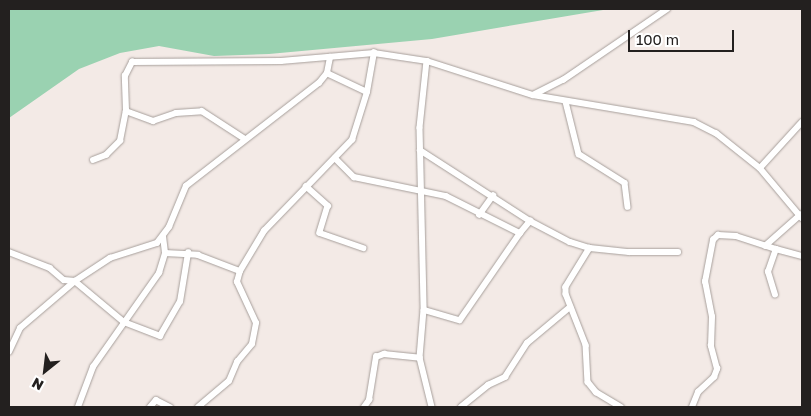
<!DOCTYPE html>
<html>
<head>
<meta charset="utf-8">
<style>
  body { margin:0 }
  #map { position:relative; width:811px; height:416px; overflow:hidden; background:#f3eae6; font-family:"Golos Text",sans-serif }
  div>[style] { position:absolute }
  .green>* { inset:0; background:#9ad2b1 }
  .roads { filter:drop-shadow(0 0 1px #a79f9b) drop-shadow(0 0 1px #a79f9b) }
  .street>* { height:5.5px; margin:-2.75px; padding:0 2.75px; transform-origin:2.75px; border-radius:2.75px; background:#fff }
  span { translate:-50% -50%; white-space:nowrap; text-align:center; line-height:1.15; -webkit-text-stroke:5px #fff; paint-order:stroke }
  .frame { position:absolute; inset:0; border:10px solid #23201f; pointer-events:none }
  .north { position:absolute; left:20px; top:346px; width:50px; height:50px; -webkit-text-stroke:4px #fff; paint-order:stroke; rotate:209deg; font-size:14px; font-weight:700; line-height:20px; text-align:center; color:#23201f }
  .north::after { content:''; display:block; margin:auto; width:18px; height:22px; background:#23201f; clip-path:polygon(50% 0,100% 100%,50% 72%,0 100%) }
  .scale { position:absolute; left:628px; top:30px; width:106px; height:22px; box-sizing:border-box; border:2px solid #23201f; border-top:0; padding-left:6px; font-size:15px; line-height:18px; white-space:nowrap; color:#23201f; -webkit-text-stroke:4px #fff; paint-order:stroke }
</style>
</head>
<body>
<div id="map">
  <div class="green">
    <div style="clip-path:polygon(9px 9px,609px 9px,432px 39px,269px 54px,214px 56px,159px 46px,120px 53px,79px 69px,9px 118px)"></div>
  </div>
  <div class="roads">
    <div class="street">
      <div style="left:427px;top:61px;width:67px;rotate:96deg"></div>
      <div style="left:420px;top:128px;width:182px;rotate:88.7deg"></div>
      <div style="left:424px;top:310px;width:48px;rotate:94.8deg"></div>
      <div style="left:420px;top:358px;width:50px;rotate:76.2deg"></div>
      <div style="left:327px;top:73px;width:44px;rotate:25.4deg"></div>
      <div style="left:533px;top:95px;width:34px;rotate:-27deg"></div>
      <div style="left:563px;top:80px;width:126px;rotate:-34.3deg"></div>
      <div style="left:566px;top:102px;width:54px;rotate:76deg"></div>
      <div style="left:579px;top:154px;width:54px;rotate:32.2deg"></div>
      <div style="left:625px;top:183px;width:24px;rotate:83deg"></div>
      <div style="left:126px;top:111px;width:29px;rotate:20deg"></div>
      <div style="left:153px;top:121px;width:24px;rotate:-19deg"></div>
      <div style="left:176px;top:113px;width:26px;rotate:-4deg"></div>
      <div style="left:202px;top:111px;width:51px;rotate:33.1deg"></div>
      <div style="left:420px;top:150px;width:131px;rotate:32.8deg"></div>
      <div style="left:530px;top:221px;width:45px;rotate:27.7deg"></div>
      <div style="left:570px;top:242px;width:21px;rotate:17deg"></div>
      <div style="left:590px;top:248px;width:39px;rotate:6deg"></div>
      <div style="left:629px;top:252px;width:49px"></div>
      <div style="left:335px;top:158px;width:27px;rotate:45deg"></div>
      <div style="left:354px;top:177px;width:94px;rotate:11.7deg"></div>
      <div style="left:446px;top:196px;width:83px;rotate:26.6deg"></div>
      <div style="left:520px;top:233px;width:16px;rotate:-50deg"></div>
      <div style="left:93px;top:160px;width:14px;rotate:-21deg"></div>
      <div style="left:106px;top:155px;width:20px;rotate:-45deg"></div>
      <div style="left:120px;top:141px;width:31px;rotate:-79deg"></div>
      <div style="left:126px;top:111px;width:35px;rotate:-92deg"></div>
      <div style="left:125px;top:76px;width:16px;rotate:-63deg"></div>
      <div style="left:132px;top:62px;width:149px;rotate:-0.4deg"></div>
      <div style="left:281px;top:61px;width:93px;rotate:-4.9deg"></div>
      <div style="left:374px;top:53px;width:54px;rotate:8.6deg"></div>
      <div style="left:427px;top:61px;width:111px;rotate:17.8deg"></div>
      <div style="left:533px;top:95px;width:163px;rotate:9.5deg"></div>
      <div style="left:694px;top:122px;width:25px;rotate:27deg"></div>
      <div style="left:716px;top:133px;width:56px;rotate:38.5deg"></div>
      <div style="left:760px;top:168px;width:65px;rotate:50deg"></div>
      <div style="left:760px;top:168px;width:62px;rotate:-47.6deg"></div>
      <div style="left:306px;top:186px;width:30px;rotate:42deg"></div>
      <div style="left:328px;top:206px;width:28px;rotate:107deg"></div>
      <div style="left:320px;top:233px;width:46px;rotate:19.2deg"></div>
      <div style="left:479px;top:215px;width:24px;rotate:-54deg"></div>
      <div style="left:765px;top:246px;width:47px;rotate:-41.5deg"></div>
      <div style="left:590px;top:248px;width:46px;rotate:121.6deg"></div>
      <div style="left:566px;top:287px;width:7px;rotate:90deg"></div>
      <div style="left:566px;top:294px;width:55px;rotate:68.6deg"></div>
      <div style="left:586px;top:345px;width:37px;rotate:87deg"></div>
      <div style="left:588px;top:382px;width:13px;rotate:51deg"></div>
      <div style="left:596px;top:392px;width:29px;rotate:31deg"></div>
      <div style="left:9px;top:252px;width:44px;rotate:21.3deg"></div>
      <div style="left:50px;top:268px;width:18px;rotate:41deg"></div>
      <div style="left:64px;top:280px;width:11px;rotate:5deg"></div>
      <div style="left:75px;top:281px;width:64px;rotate:39.9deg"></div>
      <div style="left:124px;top:322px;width:39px;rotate:21deg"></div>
      <div style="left:160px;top:336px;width:39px;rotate:-60deg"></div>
      <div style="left:180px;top:302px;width:50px;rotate:-80.7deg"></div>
      <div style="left:165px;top:253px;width:33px;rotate:3deg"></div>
      <div style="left:198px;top:255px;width:45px;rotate:20.9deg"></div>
      <div style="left:775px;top:295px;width:24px;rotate:-107deg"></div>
      <div style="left:768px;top:272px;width:24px;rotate:-71deg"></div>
      <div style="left:776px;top:249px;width:27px;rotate:15deg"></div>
      <div style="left:424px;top:310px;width:37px;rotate:16deg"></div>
      <div style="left:460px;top:320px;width:106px;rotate:-55.4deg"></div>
      <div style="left:9px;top:352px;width:26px;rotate:-65deg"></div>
      <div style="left:20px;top:328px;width:72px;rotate:-40.5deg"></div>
      <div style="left:75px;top:281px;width:42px;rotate:-33.3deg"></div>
      <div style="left:110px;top:258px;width:49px;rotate:-17.7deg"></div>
      <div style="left:157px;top:243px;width:20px;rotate:-53deg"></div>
      <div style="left:169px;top:227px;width:44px;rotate:-67.5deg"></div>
      <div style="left:186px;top:186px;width:168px;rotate:-37.8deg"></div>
      <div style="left:319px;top:83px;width:13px;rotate:-51deg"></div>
      <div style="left:327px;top:73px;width:16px;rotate:-79deg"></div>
      <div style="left:78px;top:407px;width:43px;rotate:-69.4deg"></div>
      <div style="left:93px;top:367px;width:115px;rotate:-54.9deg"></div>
      <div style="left:159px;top:273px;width:21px;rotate:-73deg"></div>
      <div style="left:165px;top:253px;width:16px;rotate:-97deg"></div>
      <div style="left:150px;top:407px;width:9px;rotate:-49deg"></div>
      <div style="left:156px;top:400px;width:16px;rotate:27deg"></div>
      <div style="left:198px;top:407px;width:40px;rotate:-40deg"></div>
      <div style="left:229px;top:381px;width:21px;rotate:-67deg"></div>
      <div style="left:237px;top:362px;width:23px;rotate:-50deg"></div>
      <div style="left:252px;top:344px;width:21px;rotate:-79deg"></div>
      <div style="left:256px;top:323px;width:45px;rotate:-114.9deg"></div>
      <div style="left:237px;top:282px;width:11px;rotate:-75deg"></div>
      <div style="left:240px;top:271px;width:47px;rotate:-59deg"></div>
      <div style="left:264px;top:231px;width:127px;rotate:-46deg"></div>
      <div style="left:352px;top:140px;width:50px;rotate:-72.6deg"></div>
      <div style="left:367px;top:92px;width:40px;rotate:-80deg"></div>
      <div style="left:364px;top:407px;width:9px;rotate:-54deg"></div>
      <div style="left:369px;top:400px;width:44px;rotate:-80.8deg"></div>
      <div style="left:376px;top:357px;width:9px;rotate:-21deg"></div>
      <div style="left:384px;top:354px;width:36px;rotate:6deg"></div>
      <div style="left:461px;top:407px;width:35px;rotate:-39deg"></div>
      <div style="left:488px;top:385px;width:19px;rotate:-25deg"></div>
      <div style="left:505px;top:377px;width:40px;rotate:-57.1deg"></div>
      <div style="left:527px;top:343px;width:56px;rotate:-39.9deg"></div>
      <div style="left:692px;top:407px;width:16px;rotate:-68deg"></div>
      <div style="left:698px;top:392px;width:22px;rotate:-43deg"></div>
      <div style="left:714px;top:377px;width:9px;rotate:-69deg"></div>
      <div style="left:717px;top:369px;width:24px;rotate:-105deg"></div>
      <div style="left:711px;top:346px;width:29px;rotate:-88deg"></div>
      <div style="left:712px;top:317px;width:36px;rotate:-101deg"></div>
      <div style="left:705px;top:282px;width:43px;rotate:-79.2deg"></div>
      <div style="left:713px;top:240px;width:7px;rotate:-45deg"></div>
      <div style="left:718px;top:235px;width:18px;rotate:3deg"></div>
      <div style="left:736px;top:236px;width:42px;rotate:18deg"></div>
    </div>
  </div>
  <div class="frame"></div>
  <div class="north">N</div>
  <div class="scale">100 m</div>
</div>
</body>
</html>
